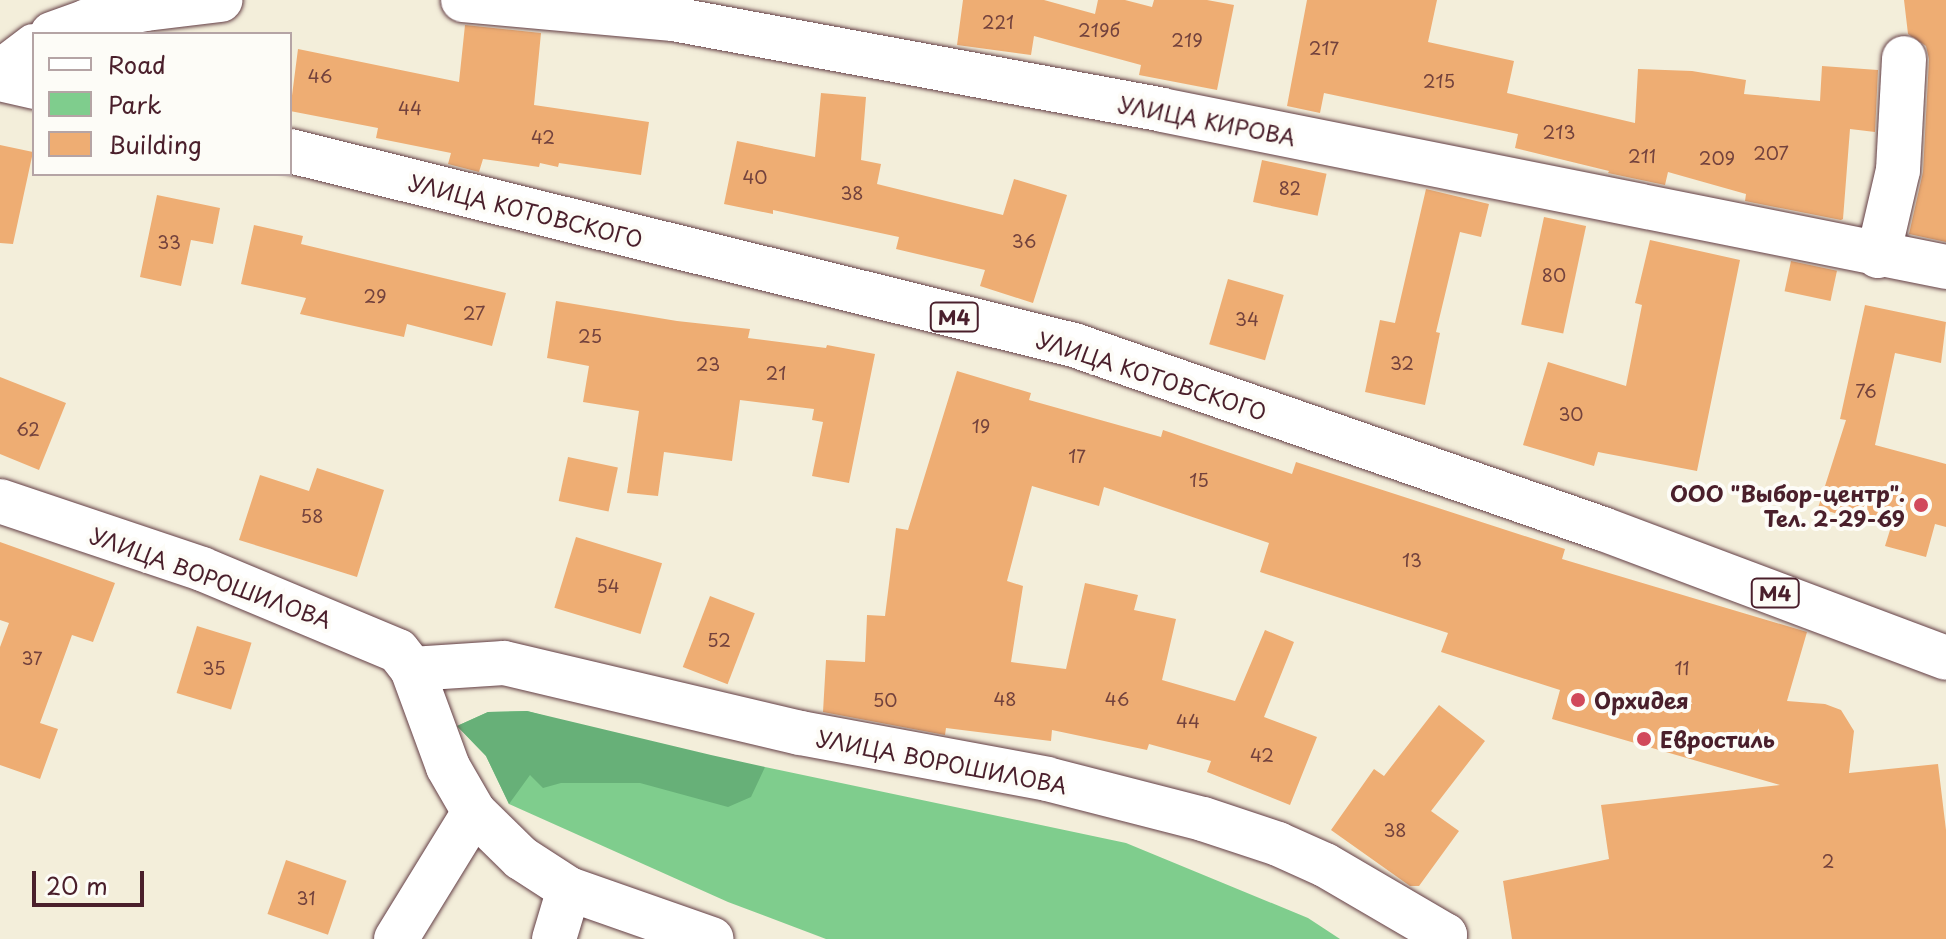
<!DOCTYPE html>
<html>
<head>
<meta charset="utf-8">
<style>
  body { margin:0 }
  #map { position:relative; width:1946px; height:939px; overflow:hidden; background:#f3eeda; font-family:"Playpen Sans",sans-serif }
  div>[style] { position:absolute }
  .green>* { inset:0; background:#7fcd8d }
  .forest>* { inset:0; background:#67b078 }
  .building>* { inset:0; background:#eead73; transform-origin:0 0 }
  .roads { filter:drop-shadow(0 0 2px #633e45) drop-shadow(0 0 2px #633e45) }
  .minor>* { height:44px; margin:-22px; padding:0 22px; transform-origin:22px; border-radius:22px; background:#fff }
  .trunk>* { height:44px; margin:-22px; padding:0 22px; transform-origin:22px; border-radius:22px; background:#fff }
  .dots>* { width:22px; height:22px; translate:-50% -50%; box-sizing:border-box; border:4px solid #fdfcf7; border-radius:50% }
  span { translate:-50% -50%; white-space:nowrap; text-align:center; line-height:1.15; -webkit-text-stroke:8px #fdfcf7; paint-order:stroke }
  .number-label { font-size:18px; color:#73423d }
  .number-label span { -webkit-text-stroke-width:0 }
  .shield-label span { padding:2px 6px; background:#fdfcf7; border:2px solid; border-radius:6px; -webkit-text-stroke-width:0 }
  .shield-label { font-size:20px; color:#4a1f2b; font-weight:700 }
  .street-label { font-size:22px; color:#4a1f2b }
  .poi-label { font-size:22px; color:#4a1f2b; font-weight:700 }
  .right { translate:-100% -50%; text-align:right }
  .left { translate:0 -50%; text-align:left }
  .legend { position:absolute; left:32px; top:32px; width:260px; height:144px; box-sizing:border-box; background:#fdfcf7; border:2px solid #b5a4a5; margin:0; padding:10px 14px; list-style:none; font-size:24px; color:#4a1f2b }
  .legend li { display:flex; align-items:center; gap:16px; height:40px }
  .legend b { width:40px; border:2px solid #b5a4a5 }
  .scale { position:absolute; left:32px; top:871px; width:112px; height:36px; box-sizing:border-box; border:4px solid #4a1f2b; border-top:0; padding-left:10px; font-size:24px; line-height:28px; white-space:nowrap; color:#4a1f2b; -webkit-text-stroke:6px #fdfcf7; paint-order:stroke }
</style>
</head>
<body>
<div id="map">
  <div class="green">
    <div style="clip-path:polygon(527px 711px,749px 772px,765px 767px,1126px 843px,1308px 918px,1340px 939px,826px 939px,728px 902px,509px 804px,486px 756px,457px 726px,488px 712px)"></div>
  </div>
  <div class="forest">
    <div style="clip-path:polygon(527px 711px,711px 755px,765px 767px,751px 797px,728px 807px,640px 783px,561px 783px,543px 788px,530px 775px,509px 804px,486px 756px,457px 726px,488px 712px)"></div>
  </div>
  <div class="building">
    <div style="clip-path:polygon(963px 0,1044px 0,1095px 14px,1098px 0,1125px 0,1152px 7px,1154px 0,1207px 0,1234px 5px,1217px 90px,1139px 75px,1141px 65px,1034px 36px,1031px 55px,957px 45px)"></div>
    <div style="clip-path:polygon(1307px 0,1437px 0,1428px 42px,1514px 61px,1507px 93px,1635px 123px,1638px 69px,1692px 71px,1746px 80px,1744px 94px,1820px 101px,1822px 66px,1878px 70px,1875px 132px,1850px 129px,1843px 219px,1841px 220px,1745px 201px,1746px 194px,1668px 172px,1665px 185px,1608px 173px,1609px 171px,1515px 148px,1518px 134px,1324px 93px,1320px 113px,1287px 106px)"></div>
    <div style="clip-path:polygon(1904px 0,1946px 0,1946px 242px,1909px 234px,1923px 172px,1929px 59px,1926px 46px,1908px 34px)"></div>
    <div style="clip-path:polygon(465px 25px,541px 33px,534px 105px,649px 122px,641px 175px,559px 163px,558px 167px,540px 163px,539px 167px,483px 159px,479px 172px,448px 164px,451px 153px,376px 138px,378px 128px,290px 111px,298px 49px,459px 82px)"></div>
    <div style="clip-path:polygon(821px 93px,866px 97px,861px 160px,881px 164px,877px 184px,1003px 215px,1014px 179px,1067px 195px,1033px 303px,980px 286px,985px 270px,896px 249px,899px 237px,773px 210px,773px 214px,724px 204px,737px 141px,815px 157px)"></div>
    <div style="clip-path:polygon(0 145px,33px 152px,13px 244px,0 243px)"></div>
    <div style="left:1262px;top:160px;width:66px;height:43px;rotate:12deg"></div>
    <div style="clip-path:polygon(1426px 189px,1489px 204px,1481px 237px,1460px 232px,1436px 332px,1440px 333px,1425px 405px,1365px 392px,1380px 320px,1395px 323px)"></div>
    <div style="clip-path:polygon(157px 195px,220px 208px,213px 244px,191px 240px,181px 286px,140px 277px)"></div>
    <div style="left:1544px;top:217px;width:43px;height:110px;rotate:12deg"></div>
    <div style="clip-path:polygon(254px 225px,303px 236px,301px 244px,506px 293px,492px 346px,407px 324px,404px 337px,300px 314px,306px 298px,241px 284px)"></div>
    <div style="clip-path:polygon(1650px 240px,1740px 260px,1697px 471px,1598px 452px,1594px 466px,1523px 445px,1548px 362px,1626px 386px,1642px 305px,1635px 303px)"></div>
    <div style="left:1791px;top:261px;width:47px;height:31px;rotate:12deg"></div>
    <div style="left:1228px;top:279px;width:58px;height:68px;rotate:16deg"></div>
    <div style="clip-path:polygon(556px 301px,677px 321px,750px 329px,748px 338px,826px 348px,827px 345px,875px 354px,849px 483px,812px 476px,823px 422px,812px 420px,814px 409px,740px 400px,732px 461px,664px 452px,658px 496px,627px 493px,639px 411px,583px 402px,589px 366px,547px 358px)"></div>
    <div style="clip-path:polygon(1865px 305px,1946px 322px,1941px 363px,1895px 353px,1875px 445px,1946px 464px,1946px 527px,1935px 524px,1926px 557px,1885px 546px,1890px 530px,1818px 508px,1846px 420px,1840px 419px)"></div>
    <div style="clip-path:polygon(957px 371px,1031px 393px,1029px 400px,1161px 437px,1163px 430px,1292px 474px,1296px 462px,1565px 549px,1562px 559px,1807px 632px,1787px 701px,1825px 704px,1841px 710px,1854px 731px,1849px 773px,1938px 764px,1946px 830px,1946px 939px,1512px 939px,1503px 881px,1609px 859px,1601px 805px,1780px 785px,1552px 719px,1560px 690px,1441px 652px,1448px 633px,1260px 572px,1269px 543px,1104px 487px,1099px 506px,1032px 486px,1007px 581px,1023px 586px,1011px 662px,1066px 669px,1085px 583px,1138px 595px,1134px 610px,1176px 619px,1162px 680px,1235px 701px,1265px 630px,1294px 642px,1264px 717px,1317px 737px,1290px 805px,1207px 772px,1211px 761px,1149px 744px,1147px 750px,1052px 730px,1051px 741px,946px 728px,945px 735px,823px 712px,826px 660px,865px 662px,867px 615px,885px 616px,896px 528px,908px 530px)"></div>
    <div style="clip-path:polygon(0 377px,66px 403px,39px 470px,0 454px)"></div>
    <div style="left:568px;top:457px;width:51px;height:45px;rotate:12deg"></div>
    <div style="clip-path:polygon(317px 468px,384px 490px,357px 577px,239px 540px,260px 475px,309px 491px)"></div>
    <div style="left:576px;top:537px;width:90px;height:74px;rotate:17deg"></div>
    <div style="clip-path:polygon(0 542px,115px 583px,93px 642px,72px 635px,40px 723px,58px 729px,40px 779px,0 765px,0 647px,9px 623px,0 620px)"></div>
    <div style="left:710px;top:596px;width:48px;height:76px;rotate:21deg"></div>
    <div style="left:197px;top:626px;width:57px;height:70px;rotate:17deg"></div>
    <div style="clip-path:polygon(1439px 705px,1485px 741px,1431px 811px,1459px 831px,1419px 886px,1410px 886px,1331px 830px,1374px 769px,1384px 776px)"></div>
    <div style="left:286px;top:860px;width:64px;height:57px;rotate:19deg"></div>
  </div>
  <div class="roads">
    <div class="minor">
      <div style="left:463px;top:0;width:211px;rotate:5.2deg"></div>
      <div style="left:673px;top:19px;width:497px;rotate:10.5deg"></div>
      <div style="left:1162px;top:110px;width:800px;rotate:11.32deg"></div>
      <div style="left:52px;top:34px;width:37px;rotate:-20deg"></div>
      <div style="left:87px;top:21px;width:60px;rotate:-11.5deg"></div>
      <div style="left:146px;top:9px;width:75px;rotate:-6.9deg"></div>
      <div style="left:0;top:72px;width:43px;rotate:-37.4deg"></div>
      <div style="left:1878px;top:256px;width:88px;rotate:-76.9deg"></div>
      <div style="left:1898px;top:170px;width:112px;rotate:-86.9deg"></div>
      <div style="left:0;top:501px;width:213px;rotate:18.6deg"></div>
      <div style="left:202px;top:569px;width:212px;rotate:22.7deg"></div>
      <div style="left:398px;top:651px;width:23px;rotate:52deg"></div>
      <div style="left:412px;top:669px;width:104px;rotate:69.8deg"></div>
      <div style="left:448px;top:767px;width:52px;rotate:60deg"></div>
      <div style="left:474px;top:812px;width:66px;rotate:44.4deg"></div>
      <div style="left:521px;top:858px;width:57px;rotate:32.9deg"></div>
      <div style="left:569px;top:889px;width:151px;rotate:19.3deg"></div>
      <div style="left:412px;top:669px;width:92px;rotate:-3.7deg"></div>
      <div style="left:504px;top:663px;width:304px;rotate:13.3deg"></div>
      <div style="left:800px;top:733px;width:251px;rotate:10.5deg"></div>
      <div style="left:1047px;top:779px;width:161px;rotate:14.4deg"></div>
      <div style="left:1203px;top:819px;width:79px;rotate:18.4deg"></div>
      <div style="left:1278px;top:844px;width:51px;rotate:24.1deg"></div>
      <div style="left:1325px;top:865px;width:139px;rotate:30.3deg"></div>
      <div style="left:1445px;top:935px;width:4px;rotate:104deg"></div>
      <div style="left:396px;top:939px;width:149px;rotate:-58.4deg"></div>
      <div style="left:554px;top:939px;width:52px;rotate:-73.3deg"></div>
    </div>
    <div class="trunk">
      <div style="left:0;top:79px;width:35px;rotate:13deg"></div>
      <div style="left:290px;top:151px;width:808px;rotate:13.9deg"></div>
      <div style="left:1074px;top:345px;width:560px;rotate:19.18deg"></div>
      <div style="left:1603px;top:529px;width:366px;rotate:20.6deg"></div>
    </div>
  </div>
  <div class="dots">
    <div style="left:1921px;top:505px;background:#d1495b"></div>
    <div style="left:1578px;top:700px;background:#d1495b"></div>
    <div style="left:1644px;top:739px;background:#d1495b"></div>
  </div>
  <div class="number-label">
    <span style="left:998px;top:22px">221</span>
    <span style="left:1099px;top:30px">219б</span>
    <span style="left:1187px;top:40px">219</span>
    <span style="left:1324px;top:48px">217</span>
    <span style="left:320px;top:76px">46</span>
    <span style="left:1439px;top:81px">215</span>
    <span style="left:410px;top:108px">44</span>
    <span style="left:1559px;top:132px">213</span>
    <span style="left:543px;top:137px">42</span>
    <span style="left:1771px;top:153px">207</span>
    <span style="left:1642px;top:156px">211</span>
    <span style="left:1717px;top:158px">209</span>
    <span style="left:755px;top:177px">40</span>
    <span style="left:1290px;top:188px">82</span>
    <span style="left:852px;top:193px">38</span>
    <span style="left:1024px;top:241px">36</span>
    <span style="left:169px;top:242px">33</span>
    <span style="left:1554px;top:275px">80</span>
    <span style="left:375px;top:296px">29</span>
    <span style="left:474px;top:313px">27</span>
    <span style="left:1247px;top:319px">34</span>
    <span style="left:590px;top:336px">25</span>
    <span style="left:1402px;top:363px">32</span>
    <span style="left:708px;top:364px">23</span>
    <span style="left:776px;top:373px">21</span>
    <span style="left:1866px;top:391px">76</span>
    <span style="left:1571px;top:414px">30</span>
    <span style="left:981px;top:426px">19</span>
    <span style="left:28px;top:429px">62</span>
    <span style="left:1077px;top:456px">17</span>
    <span style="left:1199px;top:480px">15</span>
    <span style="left:312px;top:516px">58</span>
    <span style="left:1412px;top:560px">13</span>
    <span style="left:608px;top:586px">54</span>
    <span style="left:719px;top:640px">52</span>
    <span style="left:32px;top:658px">37</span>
    <span style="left:214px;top:668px">35</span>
    <span style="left:1682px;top:668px">11</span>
    <span style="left:1005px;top:699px">48</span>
    <span style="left:1117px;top:699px">46</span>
    <span style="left:885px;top:700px">50</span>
    <span style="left:1188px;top:721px">44</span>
    <span style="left:1262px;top:755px">42</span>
    <span style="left:1395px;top:830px">38</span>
    <span style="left:1828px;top:861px">2</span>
    <span style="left:306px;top:898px">31</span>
  </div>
  <div class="shield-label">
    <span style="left:954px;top:317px">M4</span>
    <span style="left:1775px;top:593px">M4</span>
  </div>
  <div class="street-label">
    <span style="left:1207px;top:120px;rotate:11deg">УЛИЦА КИРОВА</span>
    <span style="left:526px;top:210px;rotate:14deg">УЛИЦА КОТОВСКОГО</span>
    <span style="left:1152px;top:375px;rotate:18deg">УЛИЦА КОТОВСКОГО</span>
    <span style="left:211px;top:577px;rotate:20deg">УЛИЦА ВОРОШИЛОВА</span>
    <span style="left:942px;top:761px;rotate:11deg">УЛИЦА ВОРОШИЛОВА</span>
  </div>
  <div class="poi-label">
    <span class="right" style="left:1905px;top:505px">ООО "Выбор-центр".<br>Тел. 2-29-69</span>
    <span class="left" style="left:1594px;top:700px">Орхидея</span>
    <span class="left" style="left:1660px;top:739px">Евростиль</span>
  </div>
  <ul class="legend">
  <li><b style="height:10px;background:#fff"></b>Road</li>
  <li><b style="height:22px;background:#7fcd8d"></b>Park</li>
  <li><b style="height:22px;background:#eead73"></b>Building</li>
  </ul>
  <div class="scale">20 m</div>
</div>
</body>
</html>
